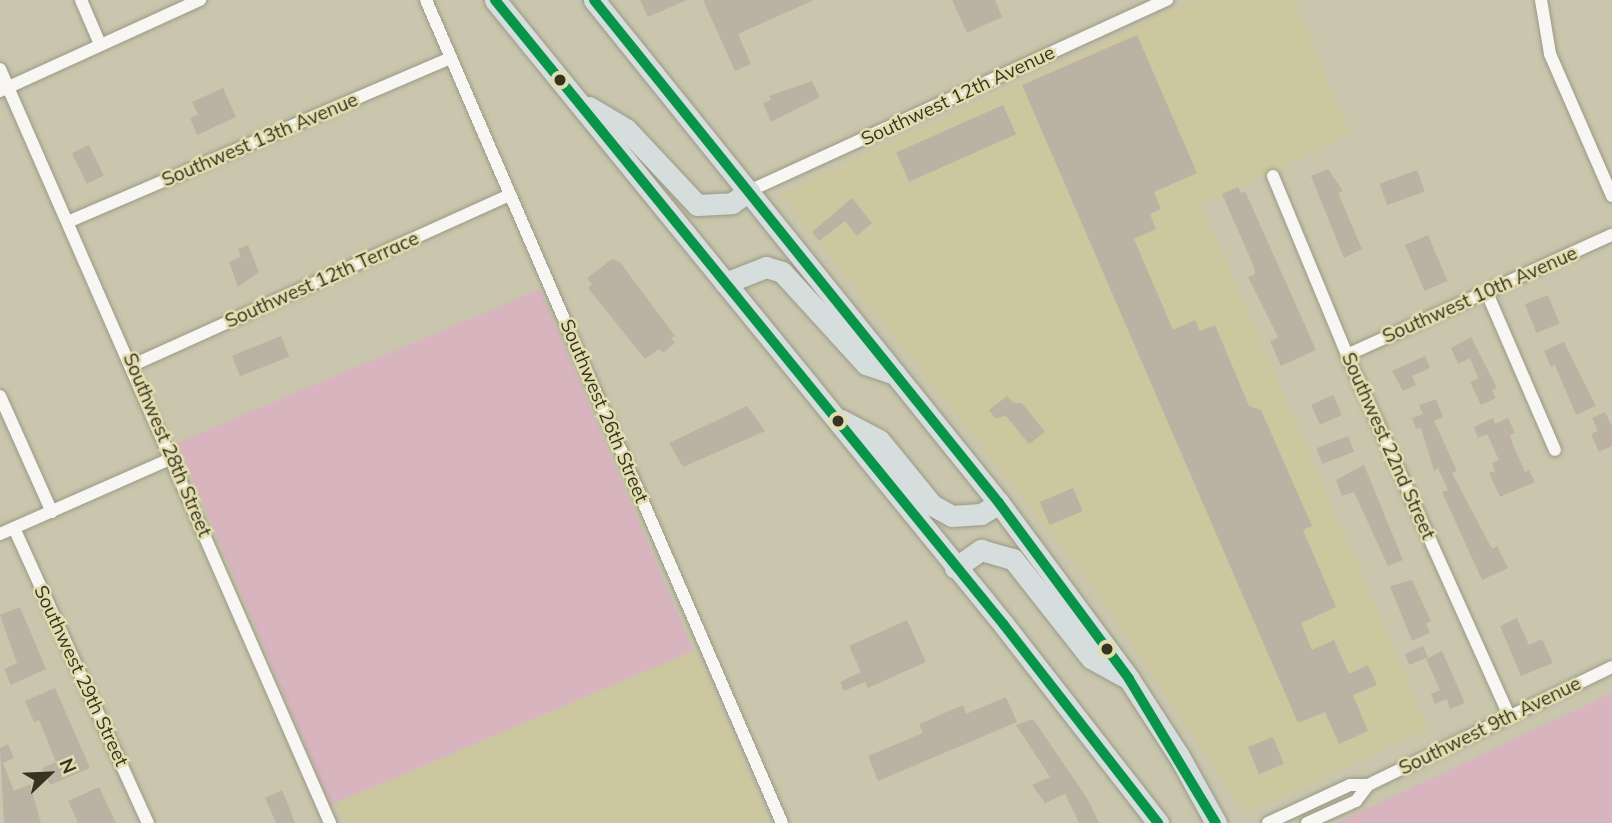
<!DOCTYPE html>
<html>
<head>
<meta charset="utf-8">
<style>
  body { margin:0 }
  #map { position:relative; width:1612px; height:823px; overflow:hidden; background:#c9c6ad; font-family:Mulish,sans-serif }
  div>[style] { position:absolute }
  .built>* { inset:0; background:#ccc79e }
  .green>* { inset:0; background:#d7b4be; transform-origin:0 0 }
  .building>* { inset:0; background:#bcb2a3; transform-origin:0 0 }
  .roads { filter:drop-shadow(0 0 2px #9b9985) drop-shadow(0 0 2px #9b9985) }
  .minor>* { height:12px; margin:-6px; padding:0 6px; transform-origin:6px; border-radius:6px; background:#f7f6f3 }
  .primary>* { height:21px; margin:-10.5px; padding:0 10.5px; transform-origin:10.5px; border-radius:10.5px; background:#d5dedd }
  .bus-1>* { height:10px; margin:-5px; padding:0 5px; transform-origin:5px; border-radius:5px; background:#08954a }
  .dots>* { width:19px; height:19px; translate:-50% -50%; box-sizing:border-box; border:4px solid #e2dcae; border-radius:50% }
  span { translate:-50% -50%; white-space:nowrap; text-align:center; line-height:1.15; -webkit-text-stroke:5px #e2dcae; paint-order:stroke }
  .street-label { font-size:19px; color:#353321 }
  .north { position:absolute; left:14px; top:739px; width:70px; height:70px; -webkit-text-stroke:5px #e2dcae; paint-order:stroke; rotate:67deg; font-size:19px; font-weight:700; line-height:28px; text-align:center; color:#353321 }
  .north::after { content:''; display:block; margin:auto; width:24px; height:32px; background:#353321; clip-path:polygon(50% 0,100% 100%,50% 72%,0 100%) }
</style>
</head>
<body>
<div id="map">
  <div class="built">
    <div style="clip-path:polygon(1195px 0,1294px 0,1350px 134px,1202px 205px,1429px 729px,1250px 813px,1242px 810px,1111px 612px,1051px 533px,780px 194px)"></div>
    <div style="clip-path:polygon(695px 650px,770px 823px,344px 823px,336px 804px)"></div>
  </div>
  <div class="green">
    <div style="left:540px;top:289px;width:393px;height:394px;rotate:67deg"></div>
    <div style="clip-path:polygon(1612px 693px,1612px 823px,1337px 823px)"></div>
  </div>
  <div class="building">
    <div style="clip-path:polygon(640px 0,687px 0,648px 17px)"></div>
    <div style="clip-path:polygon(703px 0,814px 0,738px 34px,751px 64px,735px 71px)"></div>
    <div style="clip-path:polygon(952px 0,995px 0,1002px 17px,967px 33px)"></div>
    <div style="clip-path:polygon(1137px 35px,1197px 173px,1154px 192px,1161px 209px,1150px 214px,1156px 229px,1134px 239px,1173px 330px,1195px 320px,1200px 331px,1215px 325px,1249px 406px,1261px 410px,1312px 526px,1303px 530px,1336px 607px,1301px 623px,1312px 650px,1334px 640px,1349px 674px,1368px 665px,1377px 685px,1353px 695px,1368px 731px,1339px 744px,1325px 712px,1298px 723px,1022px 85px)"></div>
    <div style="clip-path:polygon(812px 81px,820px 97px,771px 122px,763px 103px,771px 100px,769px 96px)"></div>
    <div style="clip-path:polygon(223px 88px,236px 117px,197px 135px,190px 118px,198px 114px,192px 102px)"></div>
    <div style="left:1003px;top:105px;width:32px;height:117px;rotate:66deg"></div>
    <div style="left:89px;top:145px;width:34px;height:19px;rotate:64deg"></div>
    <div style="clip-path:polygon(1328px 169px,1343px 191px,1338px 193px,1362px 249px,1344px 258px,1311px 176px)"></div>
    <div style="left:1417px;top:170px;width:23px;height:40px;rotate:70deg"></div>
    <div style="clip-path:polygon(1238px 187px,1241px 193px,1245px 191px,1316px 350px,1281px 366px,1270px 341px,1278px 337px,1248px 277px,1255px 274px,1254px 267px,1222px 194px)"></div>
    <div style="clip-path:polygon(852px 198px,872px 223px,857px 236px,845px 221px,819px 241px,812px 232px)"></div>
    <div style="left:1428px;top:235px;width:50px;height:25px;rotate:67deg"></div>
    <div style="clip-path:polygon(248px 245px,259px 272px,238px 287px,229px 262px,241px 257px,238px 249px)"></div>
    <div style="clip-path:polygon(612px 259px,620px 262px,675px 336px,671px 338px,675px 343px,663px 353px,659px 349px,645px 359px,588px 288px,592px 285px,587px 278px)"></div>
    <div style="left:1548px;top:295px;width:31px;height:25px;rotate:68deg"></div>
    <div style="left:281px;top:336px;width:22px;height:53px;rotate:68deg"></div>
    <div style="clip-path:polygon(1471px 337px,1497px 388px,1492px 390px,1496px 398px,1481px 405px,1470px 382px,1478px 378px,1470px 358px,1458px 364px,1451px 348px)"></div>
    <div style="clip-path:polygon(1564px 342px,1596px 406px,1576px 415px,1555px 365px,1551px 367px,1544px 351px)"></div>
    <div style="clip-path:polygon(1425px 356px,1430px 368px,1412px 376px,1416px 385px,1403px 391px,1392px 371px)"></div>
    <div style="left:1333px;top:395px;width:22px;height:24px;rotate:66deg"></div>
    <div style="clip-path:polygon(1007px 396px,1013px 403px,1022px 403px,1045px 432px,1029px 444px,1006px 416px,995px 418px,989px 410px)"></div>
    <div style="clip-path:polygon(1436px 399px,1443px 417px,1434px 421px,1457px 471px,1452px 473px,1492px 549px,1497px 546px,1508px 568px,1482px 580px,1442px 492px,1448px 490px,1438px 468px,1434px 471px,1421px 428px,1416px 429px,1412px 418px,1423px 414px,1419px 405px)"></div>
    <div style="clip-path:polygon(747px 406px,765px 431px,683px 467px,669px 443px)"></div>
    <div style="clip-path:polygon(1605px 412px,1612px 426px,1612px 446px,1599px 452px,1591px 434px,1598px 431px,1592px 418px)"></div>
    <div style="clip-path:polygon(1493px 418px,1495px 424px,1508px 418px,1515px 433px,1510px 435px,1513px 445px,1525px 472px,1529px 470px,1535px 482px,1500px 497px,1489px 473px,1495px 471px,1492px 463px,1499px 460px,1487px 434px,1478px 438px,1474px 427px)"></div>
    <div style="left:1348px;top:436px;width:17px;height:34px;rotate:69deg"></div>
    <div style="clip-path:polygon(1364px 465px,1403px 560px,1388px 566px,1354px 492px,1342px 496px,1336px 480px)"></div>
    <div style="left:1073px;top:488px;width:25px;height:36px;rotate:67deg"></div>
    <div style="clip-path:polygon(1412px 580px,1431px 621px,1426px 623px,1430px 633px,1412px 641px,1390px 586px)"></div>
    <div style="clip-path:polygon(20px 607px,46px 669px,11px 685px,4px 669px,17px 663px,0 615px)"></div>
    <div style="clip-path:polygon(1517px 618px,1529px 645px,1542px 639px,1553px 663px,1521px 676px,1500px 626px)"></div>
    <div style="clip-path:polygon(907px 620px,926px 662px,868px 688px,865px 682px,844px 691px,840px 682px,861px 672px,849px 646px)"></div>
    <div style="left:1423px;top:646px;width:12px;height:20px;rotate:66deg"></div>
    <div style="clip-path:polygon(1442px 651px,1465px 703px,1450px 709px,1447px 699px,1435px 704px,1431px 694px,1440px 690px,1426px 659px)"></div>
    <div style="clip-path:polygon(55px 688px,90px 768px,50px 785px,42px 768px,56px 762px,39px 720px,34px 722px,25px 701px)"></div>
    <div style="clip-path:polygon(1006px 697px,1017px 722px,878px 781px,868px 756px,923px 733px,919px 724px,963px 705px,966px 714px)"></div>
    <div style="clip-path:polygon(1033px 719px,1087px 798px,1099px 823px,1079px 823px,1065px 794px,1045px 803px,1032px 785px,1050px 777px,1016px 725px)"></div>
    <div style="left:1273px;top:737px;width:29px;height:27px;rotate:68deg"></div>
    <div style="clip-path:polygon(8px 744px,14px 758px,3px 763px,14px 791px,30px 784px,41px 823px,4px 823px,0 748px)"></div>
    <div style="clip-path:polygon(99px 787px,116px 823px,78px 823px,68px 801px)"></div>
    <div style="clip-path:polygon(282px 790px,289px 807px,295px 823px,276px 823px,265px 798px)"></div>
  </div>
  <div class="roads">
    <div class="minor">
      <div style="left:81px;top:0;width:48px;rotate:66.6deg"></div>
      <div style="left:426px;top:0;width:897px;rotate:66.61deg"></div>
      <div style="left:1541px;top:0;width:55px;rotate:80.5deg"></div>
      <div style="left:1550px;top:54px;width:155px;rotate:66.4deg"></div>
      <div style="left:0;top:69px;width:823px;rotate:66.36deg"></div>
      <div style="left:0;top:91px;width:220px;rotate:-24.5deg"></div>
      <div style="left:1273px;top:176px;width:194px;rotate:67.5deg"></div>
      <div style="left:1347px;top:355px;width:395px;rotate:65.8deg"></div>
      <div style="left:749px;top:191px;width:460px;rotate:-24.6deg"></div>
      <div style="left:70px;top:221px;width:414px;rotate:-23.2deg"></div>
      <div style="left:1487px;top:293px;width:171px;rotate:66.6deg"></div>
      <div style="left:1347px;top:355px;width:291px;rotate:-24.4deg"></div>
      <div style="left:133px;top:365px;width:414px;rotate:-24.3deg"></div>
      <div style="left:0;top:396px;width:127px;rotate:65.9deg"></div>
      <div style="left:14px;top:528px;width:324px;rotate:65.6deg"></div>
      <div style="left:0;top:534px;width:188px;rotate:-23.8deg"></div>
      <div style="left:1268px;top:823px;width:90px;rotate:-24.9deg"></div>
      <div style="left:1350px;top:785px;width:18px"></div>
      <div style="left:1368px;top:785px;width:271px;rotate:-25.8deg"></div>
      <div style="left:1307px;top:823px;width:54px;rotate:-24.2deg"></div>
      <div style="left:1356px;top:801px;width:20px;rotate:-53deg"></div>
    </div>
    <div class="primary">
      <div style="left:495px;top:0;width:806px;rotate:50.84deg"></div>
      <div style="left:1004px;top:625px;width:251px;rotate:52.1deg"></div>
      <div style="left:594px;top:0;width:646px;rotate:51.16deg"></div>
      <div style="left:999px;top:503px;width:219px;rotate:53.5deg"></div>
      <div style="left:1129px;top:679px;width:92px;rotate:57deg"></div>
      <div style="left:1179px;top:756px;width:77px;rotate:61.1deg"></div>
      <div style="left:589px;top:107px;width:43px;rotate:30.7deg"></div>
      <div style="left:626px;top:129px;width:104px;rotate:46.9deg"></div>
      <div style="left:697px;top:205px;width:35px;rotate:-3deg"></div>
      <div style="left:732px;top:203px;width:21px;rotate:-35deg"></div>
      <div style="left:725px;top:283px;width:44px;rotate:-21.3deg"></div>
      <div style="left:766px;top:267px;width:17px;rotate:17deg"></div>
      <div style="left:782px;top:272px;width:125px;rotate:47.6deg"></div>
      <div style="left:866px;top:364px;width:31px;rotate:19deg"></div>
      <div style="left:841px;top:420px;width:43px;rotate:27.8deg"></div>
      <div style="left:879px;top:440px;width:84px;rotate:50.8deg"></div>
      <div style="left:932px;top:505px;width:23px;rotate:29deg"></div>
      <div style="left:952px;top:516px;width:29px;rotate:-4deg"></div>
      <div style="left:981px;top:514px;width:21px;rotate:-31deg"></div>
      <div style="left:955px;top:568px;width:32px;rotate:-35deg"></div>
      <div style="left:981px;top:550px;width:33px;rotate:16deg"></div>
      <div style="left:1013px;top:559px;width:126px;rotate:51.8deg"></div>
      <div style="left:1091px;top:658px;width:41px;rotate:29.1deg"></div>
    </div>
  </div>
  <div class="bus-1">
    <div style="left:495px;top:0;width:806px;rotate:50.84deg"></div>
    <div style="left:1004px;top:625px;width:251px;rotate:52.1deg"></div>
    <div style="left:594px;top:0;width:646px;rotate:51.16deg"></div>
    <div style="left:999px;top:503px;width:219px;rotate:53.5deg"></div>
    <div style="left:1129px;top:679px;width:168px;rotate:58.9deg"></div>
  </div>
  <div class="dots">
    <div style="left:560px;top:80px;background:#353321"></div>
    <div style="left:838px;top:421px;background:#353321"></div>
    <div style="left:1107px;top:649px;background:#353321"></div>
  </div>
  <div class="street-label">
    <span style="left:958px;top:96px;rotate:-25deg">Southwest 12th Avenue</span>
    <span style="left:260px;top:140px;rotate:-23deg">Southwest 13th Avenue</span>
    <span style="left:322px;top:280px;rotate:-24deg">Southwest 12th Terrace</span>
    <span style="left:1480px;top:295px;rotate:-24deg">Southwest 10th Avenue</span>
    <span style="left:604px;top:411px;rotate:67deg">Southwest 26th Street</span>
    <span style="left:167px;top:445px;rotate:67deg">Southwest 28th Street</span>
    <span style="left:1388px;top:446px;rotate:66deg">Southwest 22nd Street</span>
    <span style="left:81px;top:676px;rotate:65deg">Southwest 29th Street</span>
    <span style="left:1490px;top:726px;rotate:-26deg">Southwest 9th Avenue</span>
  </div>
  <div class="north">N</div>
</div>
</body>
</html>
